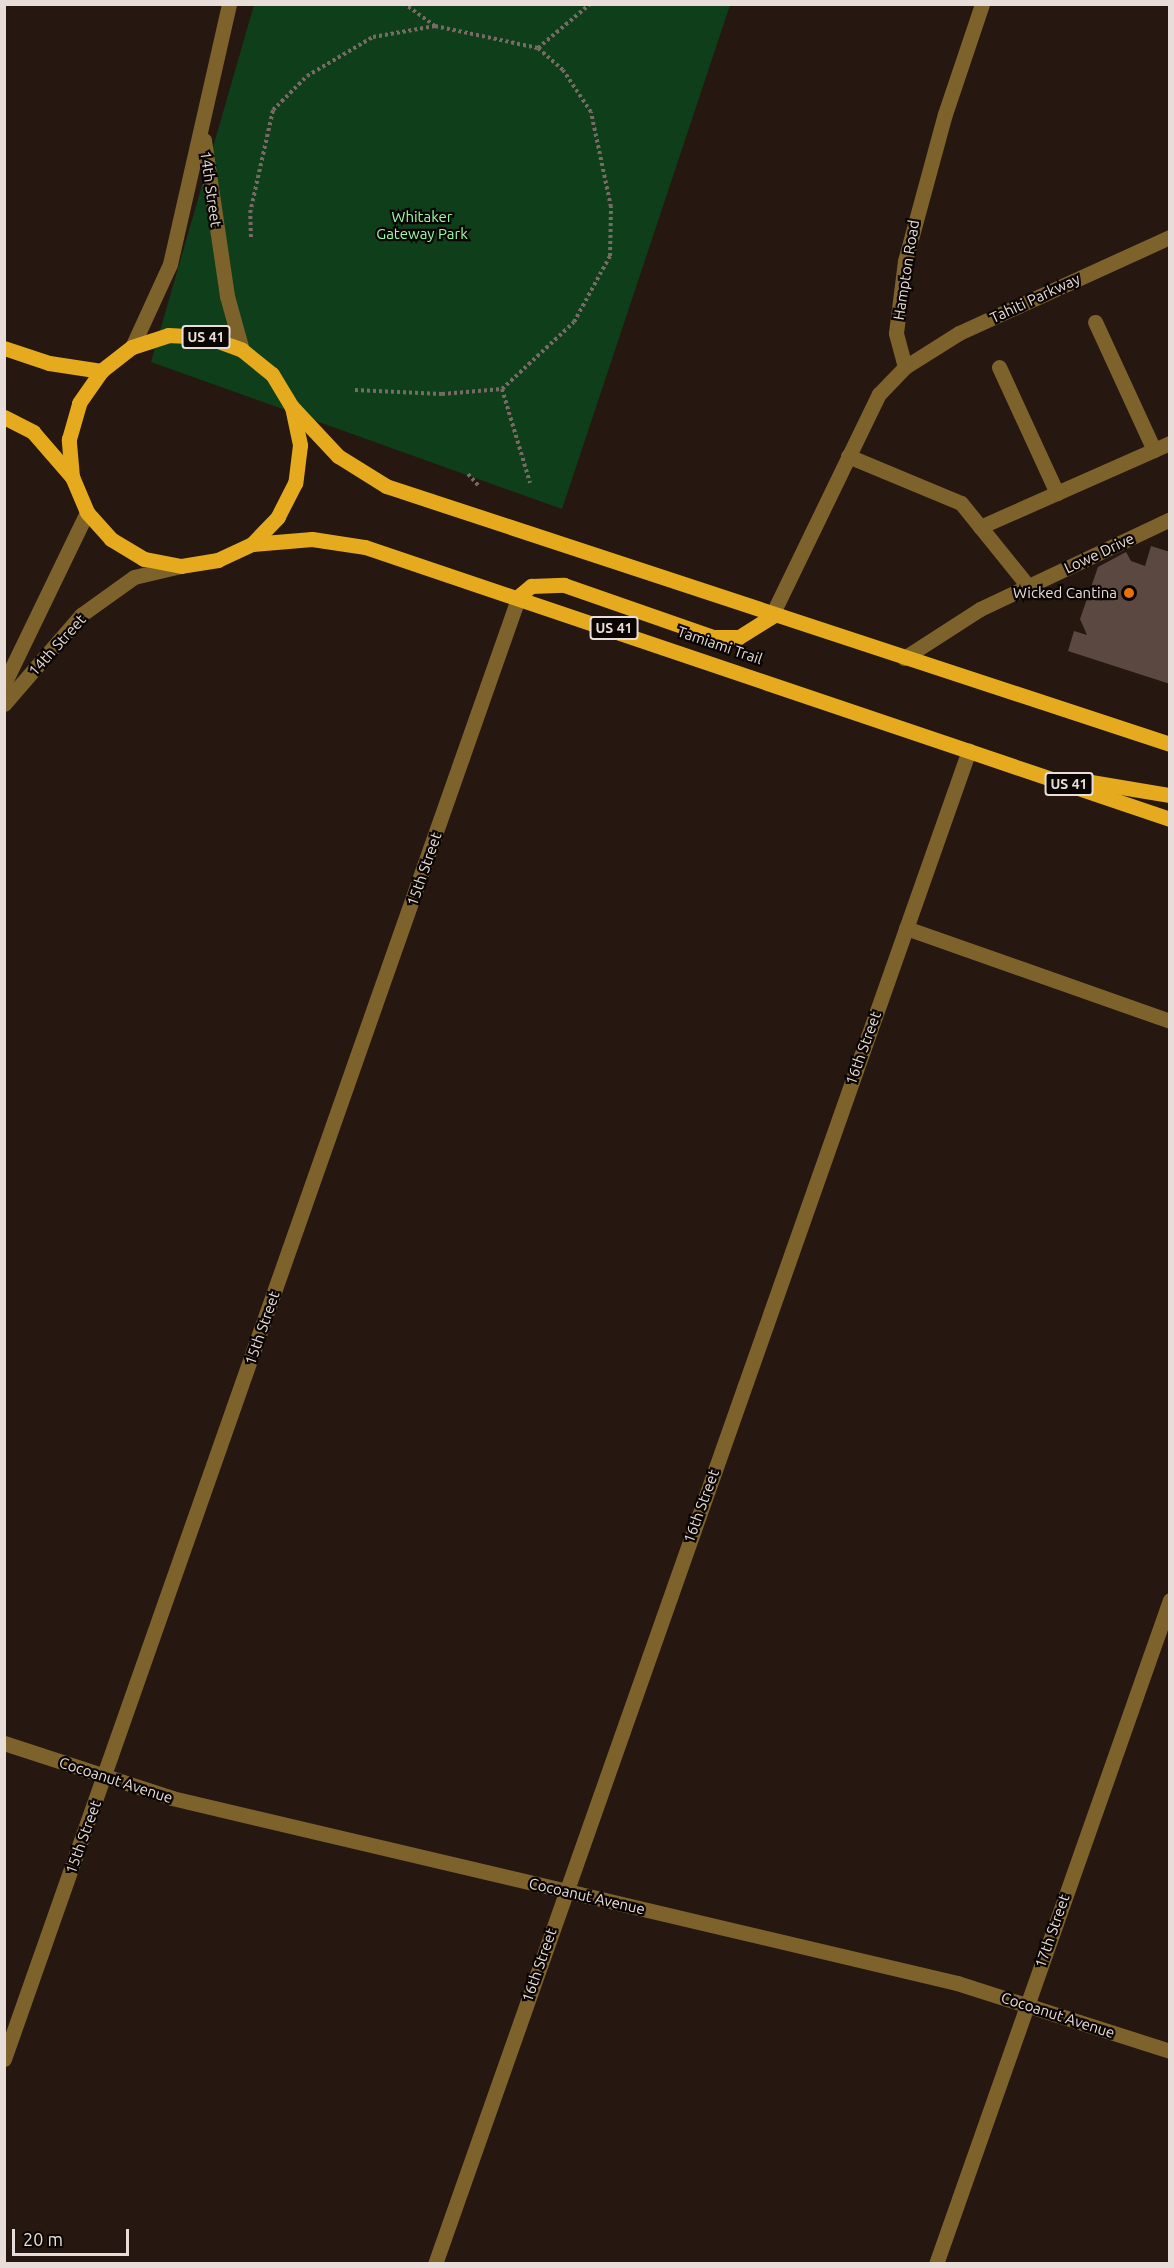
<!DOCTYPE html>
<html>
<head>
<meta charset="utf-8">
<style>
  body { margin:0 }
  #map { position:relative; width:1174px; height:2268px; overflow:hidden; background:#261710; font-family:Ubuntu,sans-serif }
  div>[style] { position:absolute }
  .green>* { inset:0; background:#0e3f1a }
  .building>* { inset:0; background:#5b4941 }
  .path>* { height:4px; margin-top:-2px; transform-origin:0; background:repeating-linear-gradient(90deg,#786b65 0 3px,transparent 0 6px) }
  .minor>* { height:15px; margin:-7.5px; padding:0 7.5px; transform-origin:7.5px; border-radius:7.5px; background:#7e622b }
  .major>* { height:15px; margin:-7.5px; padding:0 7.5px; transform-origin:7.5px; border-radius:7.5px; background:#e5aa1e }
  .dots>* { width:16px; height:16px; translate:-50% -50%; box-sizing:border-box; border:3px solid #0a0503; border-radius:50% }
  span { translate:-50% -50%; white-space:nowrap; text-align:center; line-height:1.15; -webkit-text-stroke:4.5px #0a0503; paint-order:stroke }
  .shield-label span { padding:2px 4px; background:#0a0503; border:2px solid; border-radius:4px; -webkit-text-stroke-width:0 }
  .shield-label { font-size:14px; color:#e8ddd8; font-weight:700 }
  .street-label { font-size:15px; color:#e8ddd8 }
  .park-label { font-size:15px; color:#97fca7 }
  .poi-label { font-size:15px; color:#e8ddd8 }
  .right { translate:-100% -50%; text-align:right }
  .frame { position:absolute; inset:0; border:6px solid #e8ddd8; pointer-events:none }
  .scale { position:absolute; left:12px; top:2229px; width:117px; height:27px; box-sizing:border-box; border:3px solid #e8ddd8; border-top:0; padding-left:8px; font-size:18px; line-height:21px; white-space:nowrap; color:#e8ddd8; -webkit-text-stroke:4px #0a0503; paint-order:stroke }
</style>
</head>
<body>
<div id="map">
  <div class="green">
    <div style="clip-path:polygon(254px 5px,730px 5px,562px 509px,151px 362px)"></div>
  </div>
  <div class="building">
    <div style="clip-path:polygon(1151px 546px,1170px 552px,1170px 684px,1068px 651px,1074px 631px,1087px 635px,1080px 619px,1098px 567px,1126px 552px,1131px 561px,1145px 566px)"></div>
  </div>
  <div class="path">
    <div style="left:435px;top:26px;width:105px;rotate:12.1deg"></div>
    <div style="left:251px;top:237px;width:24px;rotate:-92deg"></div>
    <div style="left:250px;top:213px;width:106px;rotate:-77.4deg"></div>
    <div style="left:273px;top:110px;width:48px;rotate:-45deg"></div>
    <div style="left:307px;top:76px;width:77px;rotate:-30.6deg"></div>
    <div style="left:373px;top:37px;width:63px;rotate:-10.1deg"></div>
    <div style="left:435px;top:26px;width:37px;rotate:-144deg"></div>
    <div style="left:502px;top:389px;width:98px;rotate:73.4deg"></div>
    <div style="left:355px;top:390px;width:87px;rotate:2.6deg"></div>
    <div style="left:442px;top:394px;width:60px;rotate:-4.8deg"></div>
    <div style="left:502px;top:389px;width:98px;rotate:-42.9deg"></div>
    <div style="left:574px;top:322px;width:75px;rotate:-61.4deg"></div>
    <div style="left:610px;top:256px;width:49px;rotate:-88.8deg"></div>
    <div style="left:611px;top:207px;width:97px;rotate:-101.9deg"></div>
    <div style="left:591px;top:112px;width:50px;rotate:-123.7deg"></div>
    <div style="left:563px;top:70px;width:33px;rotate:-139deg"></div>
    <div style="left:538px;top:48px;width:68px;rotate:-40.2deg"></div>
    <div style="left:468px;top:474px;width:15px;rotate:48deg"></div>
  </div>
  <div class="minor">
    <div style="left:204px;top:140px;width:158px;rotate:81.6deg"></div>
    <div style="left:227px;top:296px;width:56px;rotate:74.5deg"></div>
    <div style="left:132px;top:347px;width:91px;rotate:-65.4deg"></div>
    <div style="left:170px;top:264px;width:267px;rotate:-77.2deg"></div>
    <div style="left:905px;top:367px;width:64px;rotate:-32.2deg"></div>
    <div style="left:959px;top:333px;width:232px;rotate:-24.5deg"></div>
    <div style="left:999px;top:367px;width:139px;rotate:65.3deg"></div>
    <div style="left:1154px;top:450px;width:17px;rotate:-24deg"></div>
    <div style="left:848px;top:456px;width:122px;rotate:22.6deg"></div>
    <div style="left:961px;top:503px;width:107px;rotate:51.1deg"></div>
    <div style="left:980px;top:527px;width:190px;rotate:-23.9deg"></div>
    <div style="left:1154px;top:450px;width:141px;rotate:-114.7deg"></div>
    <div style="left:771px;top:617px;width:248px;rotate:-64.2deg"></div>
    <div style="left:879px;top:394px;width:37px;rotate:-46deg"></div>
    <div style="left:905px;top:367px;width:35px;rotate:-105deg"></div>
    <div style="left:896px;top:333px;width:73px;rotate:-82.9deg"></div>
    <div style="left:905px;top:261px;width:152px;rotate:-74.8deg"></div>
    <div style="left:945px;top:114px;width:116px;rotate:-71.4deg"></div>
    <div style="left:904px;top:658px;width:90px;rotate:-32.8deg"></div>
    <div style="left:980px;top:609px;width:210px;rotate:-25.3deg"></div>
    <div style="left:4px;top:684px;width:191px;rotate:-64.2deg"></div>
    <div style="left:4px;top:704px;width:118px;rotate:-49.1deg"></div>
    <div style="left:81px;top:615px;width:65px;rotate:-35.6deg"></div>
    <div style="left:134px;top:577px;width:48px;rotate:-13.2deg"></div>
    <div style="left:906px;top:928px;width:280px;rotate:19.4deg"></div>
    <div style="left:4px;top:1743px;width:177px;rotate:18.1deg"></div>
    <div style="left:172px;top:1798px;width:807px;rotate:13.26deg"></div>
    <div style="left:957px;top:1983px;width:224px;rotate:17.7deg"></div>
    <div style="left:4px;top:2059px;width:1551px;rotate:-70.61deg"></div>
    <div style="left:435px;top:2264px;width:1605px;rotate:-70.57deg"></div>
    <div style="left:936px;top:2264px;width:704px;rotate:-70.59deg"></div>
  </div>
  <div class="major">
    <div style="left:4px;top:348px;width:47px;rotate:18.4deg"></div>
    <div style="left:49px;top:363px;width:53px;rotate:8.7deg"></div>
    <div style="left:292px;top:407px;width:39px;rotate:78deg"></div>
    <div style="left:300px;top:445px;width:38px;rotate:97deg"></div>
    <div style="left:295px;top:483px;width:38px;rotate:117deg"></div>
    <div style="left:278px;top:517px;width:37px;rotate:134deg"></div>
    <div style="left:252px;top:544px;width:38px;rotate:155deg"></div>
    <div style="left:218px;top:560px;width:37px;rotate:171deg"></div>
    <div style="left:181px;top:566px;width:38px;rotate:-169deg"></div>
    <div style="left:144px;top:559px;width:39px;rotate:-149deg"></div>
    <div style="left:111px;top:539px;width:36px;rotate:-132deg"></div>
    <div style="left:87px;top:512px;width:38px;rotate:-113deg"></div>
    <div style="left:72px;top:477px;width:38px;rotate:-95deg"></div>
    <div style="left:69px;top:439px;width:37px;rotate:-74deg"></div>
    <div style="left:79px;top:403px;width:39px;rotate:-55deg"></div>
    <div style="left:101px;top:371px;width:39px;rotate:-38deg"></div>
    <div style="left:132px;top:347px;width:38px;rotate:-18deg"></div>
    <div style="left:168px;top:335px;width:39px;rotate:3deg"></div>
    <div style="left:207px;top:337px;width:37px;rotate:20deg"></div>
    <div style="left:242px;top:350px;width:38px;rotate:39deg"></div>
    <div style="left:272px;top:374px;width:39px;rotate:59deg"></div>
    <div style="left:292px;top:407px;width:67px;rotate:46.8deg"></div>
    <div style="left:338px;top:456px;width:57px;rotate:32deg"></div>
    <div style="left:386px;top:486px;width:825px;rotate:18.22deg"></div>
    <div style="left:4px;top:417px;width:33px;rotate:27deg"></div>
    <div style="left:33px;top:432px;width:60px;rotate:49.1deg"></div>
    <div style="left:252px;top:544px;width:60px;rotate:-4.8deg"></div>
    <div style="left:312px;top:539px;width:54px;rotate:8.6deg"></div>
    <div style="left:365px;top:547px;width:850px;rotate:18.67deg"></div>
    <div style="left:519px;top:596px;width:16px;rotate:-40deg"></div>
    <div style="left:531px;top:586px;width:33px;rotate:-2deg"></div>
    <div style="left:564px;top:585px;width:158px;rotate:19.2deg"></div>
    <div style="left:713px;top:637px;width:26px"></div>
    <div style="left:739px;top:637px;width:38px;rotate:-32deg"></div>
    <div style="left:1079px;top:780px;width:92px;rotate:9.4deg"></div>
  </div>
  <div class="dots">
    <div style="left:1129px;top:593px;background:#e8710a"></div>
  </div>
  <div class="shield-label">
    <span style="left:206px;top:337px">US 41</span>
    <span style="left:614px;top:628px">US 41</span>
    <span style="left:1069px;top:784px">US 41</span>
  </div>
  <div class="street-label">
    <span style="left:211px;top:189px;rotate:82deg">14th Street</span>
    <span style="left:906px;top:270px;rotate:-81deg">Hampton Road</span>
    <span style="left:1035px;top:298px;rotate:-25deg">Tahiti Parkway</span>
    <span style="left:1099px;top:553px;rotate:-25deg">Lowe Drive</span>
    <span style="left:57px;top:645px;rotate:-48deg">14th Street</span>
    <span style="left:720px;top:645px;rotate:19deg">Tamiami Trail</span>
    <span style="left:424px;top:869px;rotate:-71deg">15th Street</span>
    <span style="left:863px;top:1048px;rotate:-70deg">16th Street</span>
    <span style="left:262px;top:1328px;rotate:-71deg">15th Street</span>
    <span style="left:701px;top:1506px;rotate:-70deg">16th Street</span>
    <span style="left:116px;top:1780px;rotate:18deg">Cocoanut Avenue</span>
    <span style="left:83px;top:1837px;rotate:-70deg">15th Street</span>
    <span style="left:587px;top:1896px;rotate:13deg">Cocoanut Avenue</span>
    <span style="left:1052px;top:1931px;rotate:-71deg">17th Street</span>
    <span style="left:539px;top:1965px;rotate:-71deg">16th Street</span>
    <span style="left:1058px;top:2015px;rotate:18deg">Cocoanut Avenue</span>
  </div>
  <div class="park-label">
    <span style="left:422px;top:225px">Whitaker<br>Gateway Park</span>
  </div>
  <div class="poi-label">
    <span class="right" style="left:1117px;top:593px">Wicked Cantina</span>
  </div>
  <div class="frame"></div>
  <div class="scale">20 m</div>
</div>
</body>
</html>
